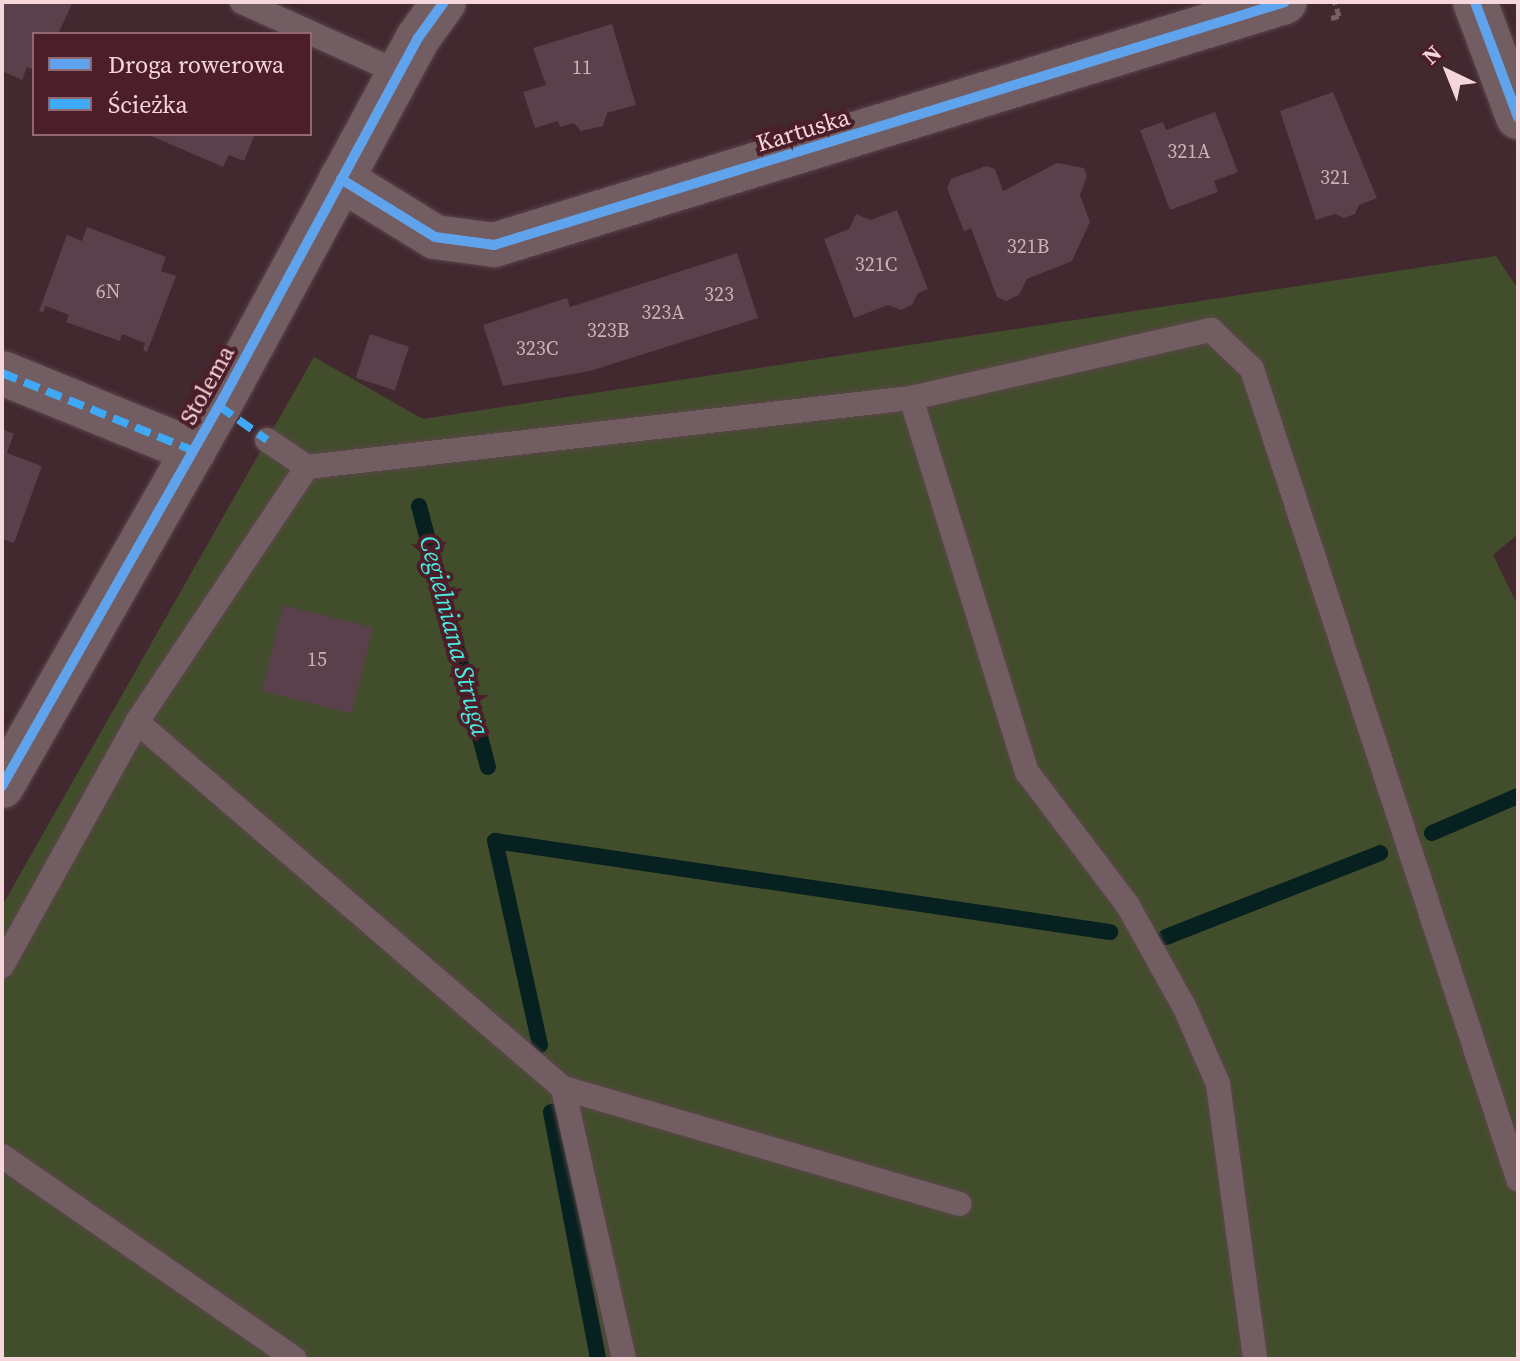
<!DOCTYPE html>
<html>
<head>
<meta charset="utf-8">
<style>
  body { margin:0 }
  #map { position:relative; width:1520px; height:1361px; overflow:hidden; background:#42282f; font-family:"Source Serif 4",serif }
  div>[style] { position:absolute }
  .green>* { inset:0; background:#424e2b }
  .stream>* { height:16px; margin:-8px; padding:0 8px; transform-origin:8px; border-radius:8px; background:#06211f }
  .building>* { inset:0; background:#59404a; transform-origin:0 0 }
  .path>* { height:5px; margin-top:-2.5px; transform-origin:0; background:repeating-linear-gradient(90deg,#746065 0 8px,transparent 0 12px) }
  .roads { filter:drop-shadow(0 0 2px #5b454b) drop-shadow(0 0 2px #5b454b) }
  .service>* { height:24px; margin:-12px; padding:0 12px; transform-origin:12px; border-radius:12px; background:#725e62 }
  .minor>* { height:44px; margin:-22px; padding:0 22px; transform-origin:22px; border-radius:22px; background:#725e62 }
  .tertiary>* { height:44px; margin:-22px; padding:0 22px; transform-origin:22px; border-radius:22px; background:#725e62 }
  .quiet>* { height:8px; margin-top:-4px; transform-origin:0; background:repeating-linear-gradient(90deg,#3fa9f5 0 16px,transparent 0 24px) }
  .cycleway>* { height:10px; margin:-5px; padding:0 5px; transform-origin:5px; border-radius:5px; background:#60a3ed }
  span { translate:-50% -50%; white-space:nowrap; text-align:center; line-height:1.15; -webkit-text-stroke:8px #4c1e29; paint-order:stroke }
  .number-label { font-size:20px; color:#ceb0b7 }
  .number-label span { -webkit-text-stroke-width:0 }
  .street-label { font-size:24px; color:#f5d6db }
  .water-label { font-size:26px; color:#49ede1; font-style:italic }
  .frame { position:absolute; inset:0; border:4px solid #f5d6db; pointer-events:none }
  .legend { position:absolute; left:32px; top:32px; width:280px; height:104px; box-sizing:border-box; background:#4c1e29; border:2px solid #906870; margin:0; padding:10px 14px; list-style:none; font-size:24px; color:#f5d6db }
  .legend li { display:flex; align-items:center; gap:16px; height:40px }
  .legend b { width:40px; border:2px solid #906870 }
  .north { position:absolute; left:1408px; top:32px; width:80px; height:80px; -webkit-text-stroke:6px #4c1e29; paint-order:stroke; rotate:317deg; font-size:22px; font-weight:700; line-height:32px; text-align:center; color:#f5d6db }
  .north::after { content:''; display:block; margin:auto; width:28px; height:36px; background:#f5d6db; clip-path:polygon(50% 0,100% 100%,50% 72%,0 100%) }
</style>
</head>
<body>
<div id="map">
  <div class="green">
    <div style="clip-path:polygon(1496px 256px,1518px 289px,1518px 534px,1493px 555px,1518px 606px,1518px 1359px,2px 1359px,2px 906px,314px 357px,423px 419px)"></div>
  </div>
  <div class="stream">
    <div style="left:419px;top:506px;width:270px;rotate:75.2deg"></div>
    <div style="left:1432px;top:833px;width:94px;rotate:-23.3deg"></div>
    <div style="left:1166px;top:937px;width:230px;rotate:-21.4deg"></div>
    <div style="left:540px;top:1045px;width:209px;rotate:-102.4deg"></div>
    <div style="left:495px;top:841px;width:622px;rotate:8.42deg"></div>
    <div style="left:551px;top:1112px;width:251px;rotate:79.2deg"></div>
  </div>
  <div class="building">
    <div style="clip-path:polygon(2px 2px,73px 2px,58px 34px,34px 34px,34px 70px,27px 67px,22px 80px,2px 71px)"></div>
    <div style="clip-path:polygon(612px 24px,636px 105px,607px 113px,603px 126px,581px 131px,574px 123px,560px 127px,558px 121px,535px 128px,523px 92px,546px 85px,533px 48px)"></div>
    <div style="clip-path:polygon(1333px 92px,1377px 198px,1359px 205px,1355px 214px,1344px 218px,1335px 214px,1316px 220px,1280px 111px)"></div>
    <div style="clip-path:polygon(1215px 112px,1238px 172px,1214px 181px,1218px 192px,1170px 210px,1140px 130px,1163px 122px,1166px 130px)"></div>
    <div style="clip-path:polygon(147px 134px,255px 134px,244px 161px,229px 155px,223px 167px)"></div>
    <div style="clip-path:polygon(1057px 163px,1084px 168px,1087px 176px,1080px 195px,1090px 222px,1072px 261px,1027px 279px,1019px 295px,1006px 301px,997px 297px,971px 228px,964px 231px,947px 188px,951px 179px,986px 166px,995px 169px,1003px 191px)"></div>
    <div style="clip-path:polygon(897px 210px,928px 289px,918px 293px,912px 305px,901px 310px,888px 305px,854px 318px,824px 239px,849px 229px,856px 214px,871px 220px)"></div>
    <div style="clip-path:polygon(87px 227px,166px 257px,161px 271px,176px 276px,147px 352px,143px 350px,145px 343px,122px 334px,120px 341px,66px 322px,69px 315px,46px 306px,43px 312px,39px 311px,67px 235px,82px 241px)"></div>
    <div style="clip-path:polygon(737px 253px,758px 318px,590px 371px,503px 386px,483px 325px,567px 298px,570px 307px)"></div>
    <div style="left:370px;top:334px;width:41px;height:46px;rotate:18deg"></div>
    <div style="clip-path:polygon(2px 429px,14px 434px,7px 453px,42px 466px,14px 543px,2px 539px)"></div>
    <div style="left:283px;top:605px;width:93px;height:89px;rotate:14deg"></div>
  </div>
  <div class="path">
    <div style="left:1331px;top:18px;width:8px;rotate:-14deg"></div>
    <div style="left:1339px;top:16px;width:14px;rotate:-107deg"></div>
  </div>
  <div class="roads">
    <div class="service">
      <div style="left:242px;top:2px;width:173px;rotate:24.2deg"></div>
      <div style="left:911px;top:398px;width:308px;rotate:-12.8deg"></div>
      <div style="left:1211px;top:330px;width:57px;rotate:43.6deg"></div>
      <div style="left:1252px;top:369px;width:853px;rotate:71.82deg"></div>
      <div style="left:267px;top:440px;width:48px;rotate:34deg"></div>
      <div style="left:307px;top:467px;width:306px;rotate:123.7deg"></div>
      <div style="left:137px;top:722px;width:562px;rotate:40.67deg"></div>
      <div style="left:563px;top:1088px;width:278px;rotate:77.3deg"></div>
      <div style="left:307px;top:467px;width:608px;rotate:-6.52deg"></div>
      <div style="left:911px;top:398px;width:392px;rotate:72.8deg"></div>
      <div style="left:1027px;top:772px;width:166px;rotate:52.9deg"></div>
      <div style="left:1127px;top:904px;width:119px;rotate:60.9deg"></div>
      <div style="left:1185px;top:1008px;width:83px;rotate:66.5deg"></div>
      <div style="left:1218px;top:1084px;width:277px;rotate:82.3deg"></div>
      <div style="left:2px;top:966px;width:279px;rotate:-61deg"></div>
      <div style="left:563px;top:1088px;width:413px;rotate:16.3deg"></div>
      <div style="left:2px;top:1156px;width:356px;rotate:34.7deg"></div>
    </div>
    <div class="minor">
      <div style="left:341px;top:179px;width:110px;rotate:31.7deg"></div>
      <div style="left:435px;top:237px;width:60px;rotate:7.7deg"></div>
      <div style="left:494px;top:245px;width:827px;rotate:-17.08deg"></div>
      <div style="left:2px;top:373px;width:207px;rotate:22.1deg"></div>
      <div style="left:2px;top:786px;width:438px;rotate:-60.3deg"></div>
      <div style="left:219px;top:406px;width:418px;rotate:-61.6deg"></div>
      <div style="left:418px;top:38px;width:44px;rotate:-54.2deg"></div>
    </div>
    <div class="tertiary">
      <div style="left:1475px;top:2px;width:123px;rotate:69.5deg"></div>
    </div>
  </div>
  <div class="quiet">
    <div style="left:2px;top:373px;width:207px;rotate:22.1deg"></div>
    <div style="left:219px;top:406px;width:59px;rotate:35.3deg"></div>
  </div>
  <div class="cycleway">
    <div style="left:1475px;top:2px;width:123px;rotate:69.5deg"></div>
    <div style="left:341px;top:179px;width:110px;rotate:31.7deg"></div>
    <div style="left:435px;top:237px;width:60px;rotate:7.7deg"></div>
    <div style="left:494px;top:245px;width:827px;rotate:-17.08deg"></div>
    <div style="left:2px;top:786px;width:438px;rotate:-60.3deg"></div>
    <div style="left:219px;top:406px;width:418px;rotate:-61.6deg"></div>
    <div style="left:418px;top:38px;width:44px;rotate:-54.2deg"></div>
  </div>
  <div class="number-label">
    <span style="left:582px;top:67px">11</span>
    <span style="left:1189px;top:151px">321A</span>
    <span style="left:1335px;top:177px">321</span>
    <span style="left:1028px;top:246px">321B</span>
    <span style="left:876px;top:264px">321C</span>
    <span style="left:108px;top:291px">6N</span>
    <span style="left:719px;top:294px">323</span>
    <span style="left:663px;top:312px">323A</span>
    <span style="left:608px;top:330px">323B</span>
    <span style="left:537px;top:348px">323C</span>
    <span style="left:317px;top:659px">15</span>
  </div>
  <div class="street-label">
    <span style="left:803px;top:130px;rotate:-17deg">Kartuska</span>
    <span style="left:207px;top:385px;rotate:-61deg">Stolema</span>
  </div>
  <div class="water-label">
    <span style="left:454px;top:636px;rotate:75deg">Cegielniana Struga</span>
  </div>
  <div class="frame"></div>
  <ul class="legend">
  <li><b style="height:10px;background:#60a3ed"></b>Droga rowerowa</li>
  <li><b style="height:10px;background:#3fa9f5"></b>Ścieżka</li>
  </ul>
  <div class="north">N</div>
</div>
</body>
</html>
